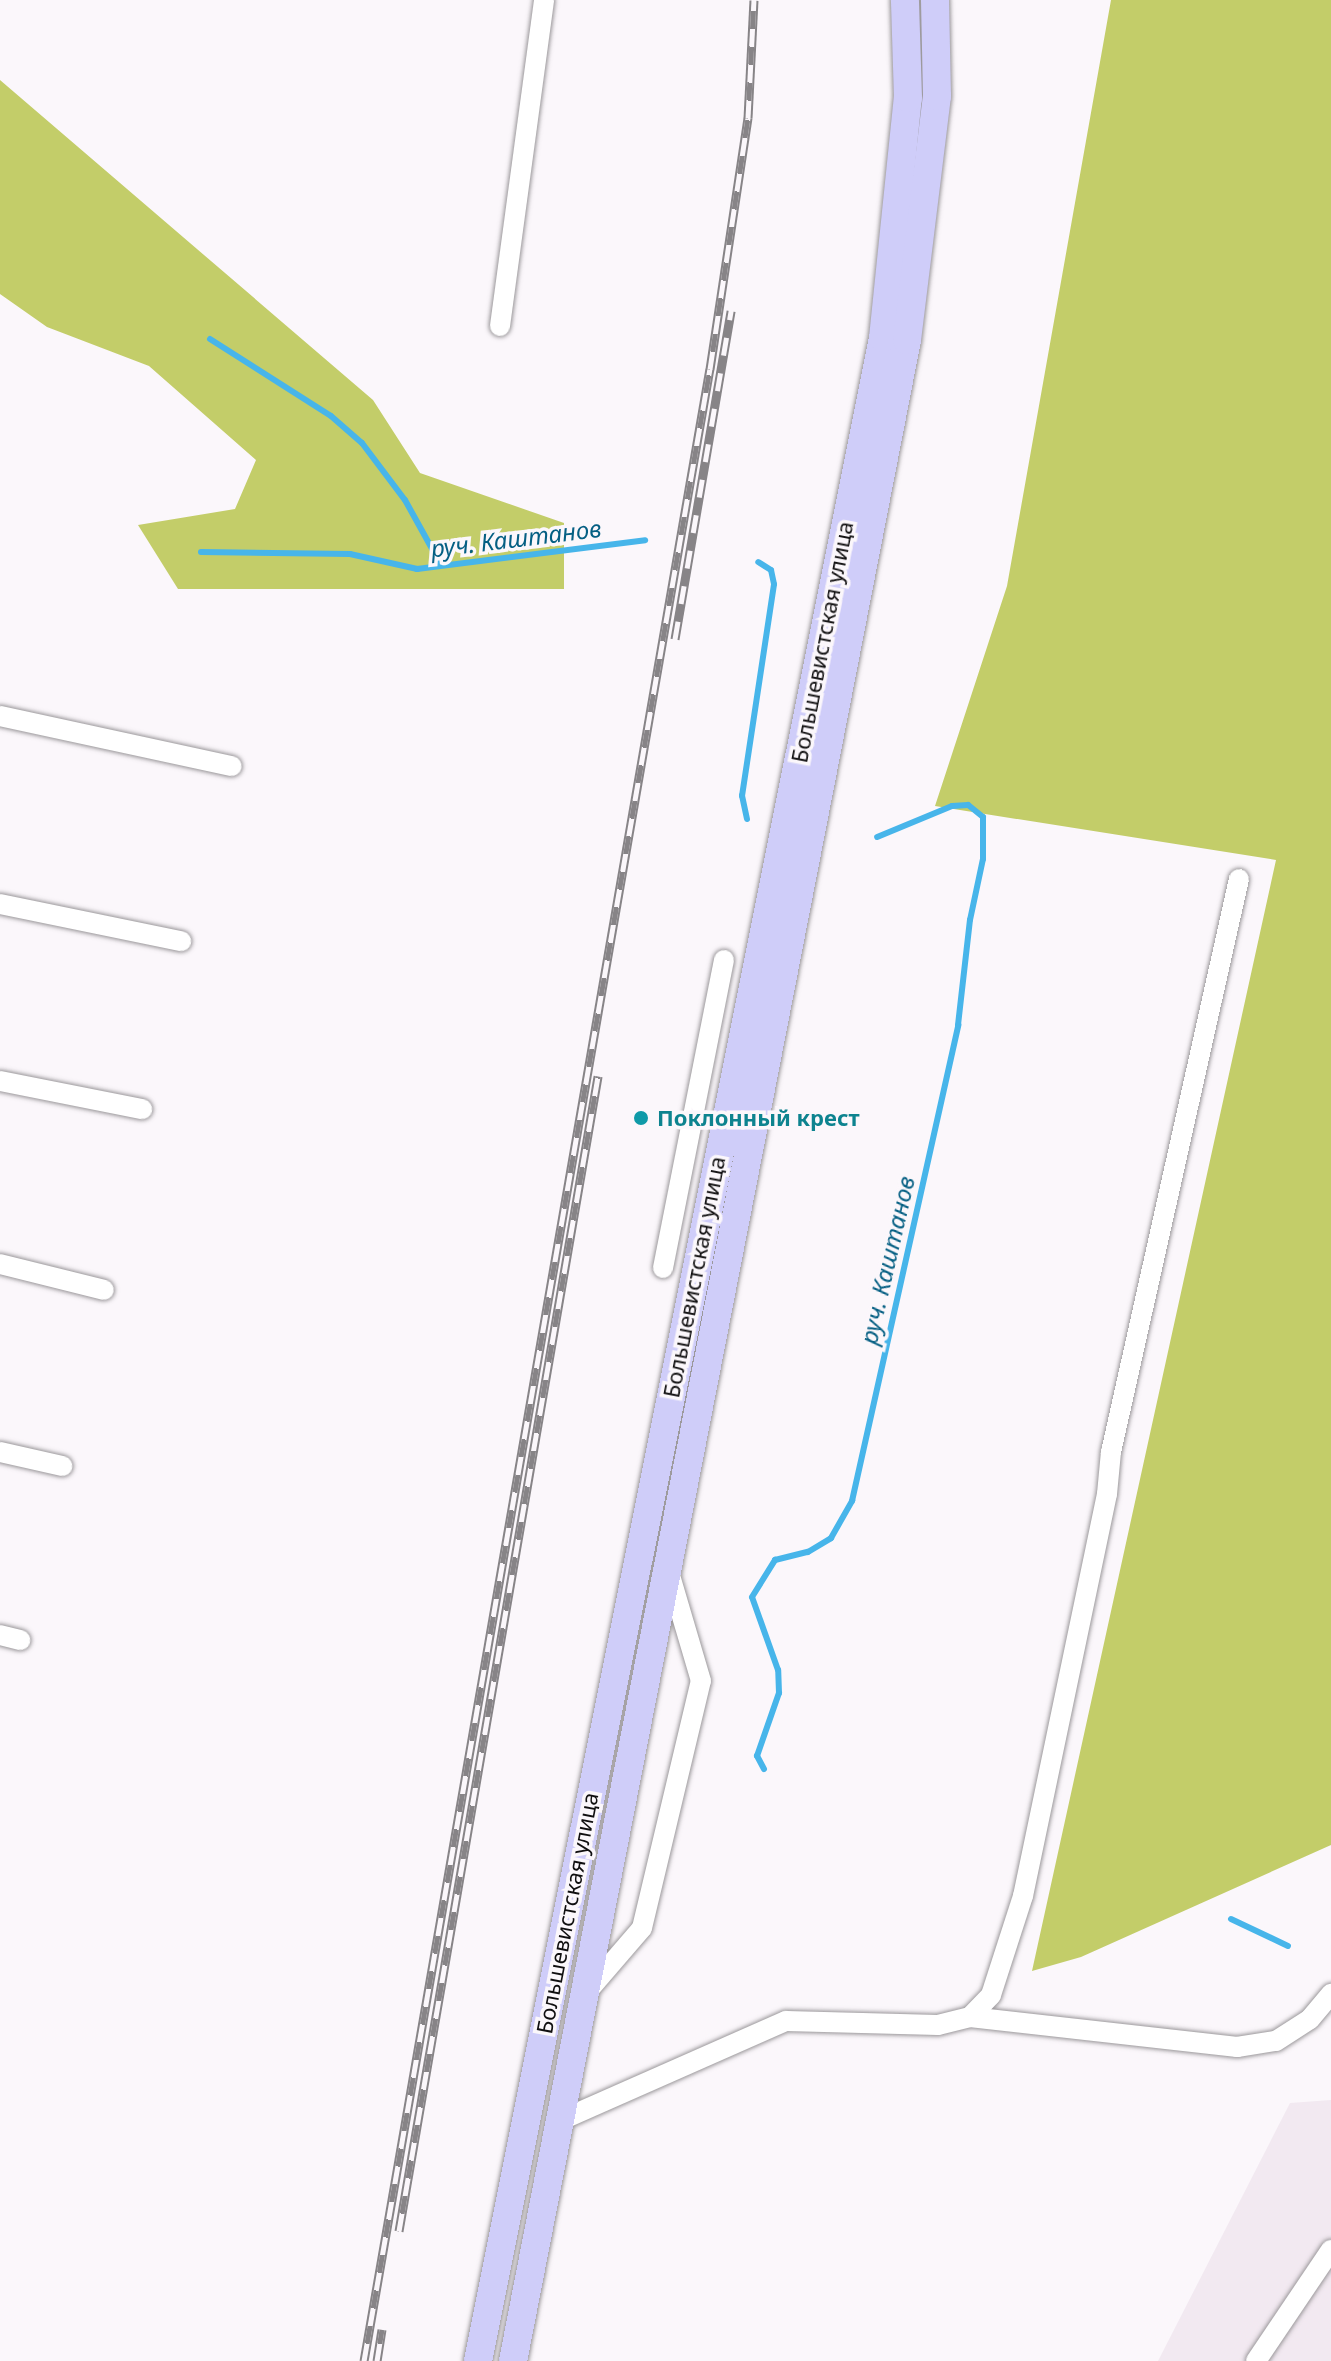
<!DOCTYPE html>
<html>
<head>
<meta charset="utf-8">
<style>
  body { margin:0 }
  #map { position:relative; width:1331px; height:2361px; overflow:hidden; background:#fbf7fb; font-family:"Noto Sans",sans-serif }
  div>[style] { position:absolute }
  .built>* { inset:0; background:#f2e9f1 }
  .forest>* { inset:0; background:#c3cd69 }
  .stream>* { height:6px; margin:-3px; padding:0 3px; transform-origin:3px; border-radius:3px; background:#47b5ea }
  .roads { filter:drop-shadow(0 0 2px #9b989b) drop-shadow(0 0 2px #9b989b) }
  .minor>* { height:20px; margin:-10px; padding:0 10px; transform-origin:10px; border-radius:10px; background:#fff }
  .highway>* { height:28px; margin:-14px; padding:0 14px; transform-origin:14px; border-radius:14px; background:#cfcdf9 }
  .rail>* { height:9px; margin-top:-4.5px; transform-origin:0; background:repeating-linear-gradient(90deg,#fbf7fb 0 18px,#878487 0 36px); box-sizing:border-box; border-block:2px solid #878487 }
  .dots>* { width:22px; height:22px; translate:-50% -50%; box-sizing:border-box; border:4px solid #fbf7fb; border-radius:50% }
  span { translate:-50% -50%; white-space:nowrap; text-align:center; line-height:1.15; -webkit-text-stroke:7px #fbf7fb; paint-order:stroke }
  .street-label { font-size:22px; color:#100f10 }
  .culture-label { font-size:22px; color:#0d838f; font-weight:700 }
  .left { translate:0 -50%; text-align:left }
  .water-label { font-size:24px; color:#055f83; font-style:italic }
</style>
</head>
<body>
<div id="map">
  <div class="built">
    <div style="clip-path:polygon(1331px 2100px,1331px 2361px,1158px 2361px,1290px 2103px)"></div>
  </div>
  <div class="forest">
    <div style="clip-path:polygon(1111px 0,1331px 0,1331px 1845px,1081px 1957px,1032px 1971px,1276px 860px,935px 806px,1007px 586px)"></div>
    <div style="clip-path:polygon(0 80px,373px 400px,420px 473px,564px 523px,564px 589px,178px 589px,138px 525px,235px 509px,256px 460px,149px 366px,47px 327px,0 294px)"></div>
  </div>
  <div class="stream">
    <div style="left:210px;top:339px;width:143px;rotate:32.5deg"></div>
    <div style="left:331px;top:416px;width:41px;rotate:41.1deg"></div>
    <div style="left:362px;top:443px;width:71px;rotate:53deg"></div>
    <div style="left:405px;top:500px;width:74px;rotate:61deg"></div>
    <div style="left:201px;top:552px;width:149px;rotate:0.8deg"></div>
    <div style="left:350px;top:554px;width:69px;rotate:12.6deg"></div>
    <div style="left:417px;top:569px;width:230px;rotate:-7.2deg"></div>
    <div style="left:747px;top:819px;width:24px;rotate:-102deg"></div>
    <div style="left:742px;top:796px;width:214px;rotate:-81.4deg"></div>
    <div style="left:774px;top:584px;width:14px;rotate:-102deg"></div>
    <div style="left:771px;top:570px;width:15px;rotate:-148deg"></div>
    <div style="left:764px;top:1769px;width:15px;rotate:-118deg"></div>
    <div style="left:757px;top:1756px;width:67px;rotate:-70.8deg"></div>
    <div style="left:779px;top:1693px;width:23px;rotate:-92deg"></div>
    <div style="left:778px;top:1670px;width:77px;rotate:-109.6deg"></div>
    <div style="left:752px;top:1597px;width:44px;rotate:-58.1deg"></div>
    <div style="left:775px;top:1560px;width:34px;rotate:-14deg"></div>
    <div style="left:808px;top:1552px;width:27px;rotate:-31deg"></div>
    <div style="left:831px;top:1538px;width:43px;rotate:-60.4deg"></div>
    <div style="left:852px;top:1501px;width:488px;rotate:-77.4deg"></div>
    <div style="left:958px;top:1025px;width:106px;rotate:-83.5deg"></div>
    <div style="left:970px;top:920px;width:62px;rotate:-78deg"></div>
    <div style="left:983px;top:859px;width:42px;rotate:-90deg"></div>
    <div style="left:983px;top:817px;width:19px;rotate:-141deg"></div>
    <div style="left:968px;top:805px;width:16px;rotate:176deg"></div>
    <div style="left:952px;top:806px;width:81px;rotate:157.5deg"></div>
    <div style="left:1231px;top:1919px;width:63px;rotate:25.3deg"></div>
  </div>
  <div class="roads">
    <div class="minor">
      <div style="left:500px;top:326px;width:329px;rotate:-82.3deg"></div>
      <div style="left:0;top:716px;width:237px;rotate:12.2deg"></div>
      <div style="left:0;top:904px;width:185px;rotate:11.6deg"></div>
      <div style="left:0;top:1081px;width:145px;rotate:11.2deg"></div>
      <div style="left:0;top:1264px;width:107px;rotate:14deg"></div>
      <div style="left:663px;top:1268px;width:314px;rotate:-78.8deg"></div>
      <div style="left:0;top:1452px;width:64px;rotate:12.7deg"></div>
      <div style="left:0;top:1635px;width:21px;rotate:14deg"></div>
      <div style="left:587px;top:1992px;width:84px;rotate:-49.3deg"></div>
      <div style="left:642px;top:1928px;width:254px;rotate:-76.6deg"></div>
      <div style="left:701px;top:1681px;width:114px;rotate:-106.4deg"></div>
      <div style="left:970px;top:2017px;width:269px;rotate:6.4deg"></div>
      <div style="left:1237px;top:2047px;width:39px;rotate:-9deg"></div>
      <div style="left:1276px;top:2041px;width:40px;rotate:-32.9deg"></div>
      <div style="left:1310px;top:2019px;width:33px;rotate:-50deg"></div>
      <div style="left:559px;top:2121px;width:248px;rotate:-23.8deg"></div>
      <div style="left:786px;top:2021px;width:152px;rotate:1.5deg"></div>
      <div style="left:938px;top:2025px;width:33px;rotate:-14deg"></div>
      <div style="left:970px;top:2017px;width:30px;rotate:-46deg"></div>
      <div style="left:991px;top:1995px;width:104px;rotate:-72.1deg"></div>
      <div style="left:1023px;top:1896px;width:411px;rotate:-78.2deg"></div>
      <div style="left:1107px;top:1494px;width:42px;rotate:-84.6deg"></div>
      <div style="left:1111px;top:1452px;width:587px;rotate:-77.41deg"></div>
      <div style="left:1256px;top:2361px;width:134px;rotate:-56deg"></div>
    </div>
    <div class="highway">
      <div style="left:478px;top:2361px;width:2063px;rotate:-78.68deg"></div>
      <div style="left:883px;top:338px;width:241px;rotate:-84.1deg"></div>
      <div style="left:908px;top:98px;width:98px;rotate:-91.8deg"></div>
      <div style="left:513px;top:2361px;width:2059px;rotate:-78.97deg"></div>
      <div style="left:907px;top:340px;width:246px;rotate:-83deg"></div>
      <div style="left:937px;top:96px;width:96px;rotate:-91.2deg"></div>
    </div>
  </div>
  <div class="rail">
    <div style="left:675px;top:639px;width:333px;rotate:-80.3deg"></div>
    <div style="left:399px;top:2231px;width:1172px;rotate:-80.22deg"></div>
    <div style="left:364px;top:2361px;width:2022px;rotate:-80.15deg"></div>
    <div style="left:710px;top:369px;width:254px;rotate:-81.4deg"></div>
    <div style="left:748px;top:118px;width:118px;rotate:-87.1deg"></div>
    <div style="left:377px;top:2361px;width:32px;rotate:-81deg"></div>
  </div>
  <div class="dots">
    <div style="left:641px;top:1118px;background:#0f9aa8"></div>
  </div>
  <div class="street-label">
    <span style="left:822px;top:642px;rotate:-79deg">Большевистская улица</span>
    <span style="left:694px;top:1277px;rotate:-79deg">Большевистская улица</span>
    <span style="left:567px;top:1913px;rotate:-79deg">Большевистская улица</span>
  </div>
  <div class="culture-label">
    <span class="left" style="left:657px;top:1118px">Поклонный крест</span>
  </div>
  <div class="water-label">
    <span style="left:516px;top:538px;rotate:-7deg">руч. Каштанов</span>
    <span style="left:887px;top:1260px;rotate:-77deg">руч. Каштанов</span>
  </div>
</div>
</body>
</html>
